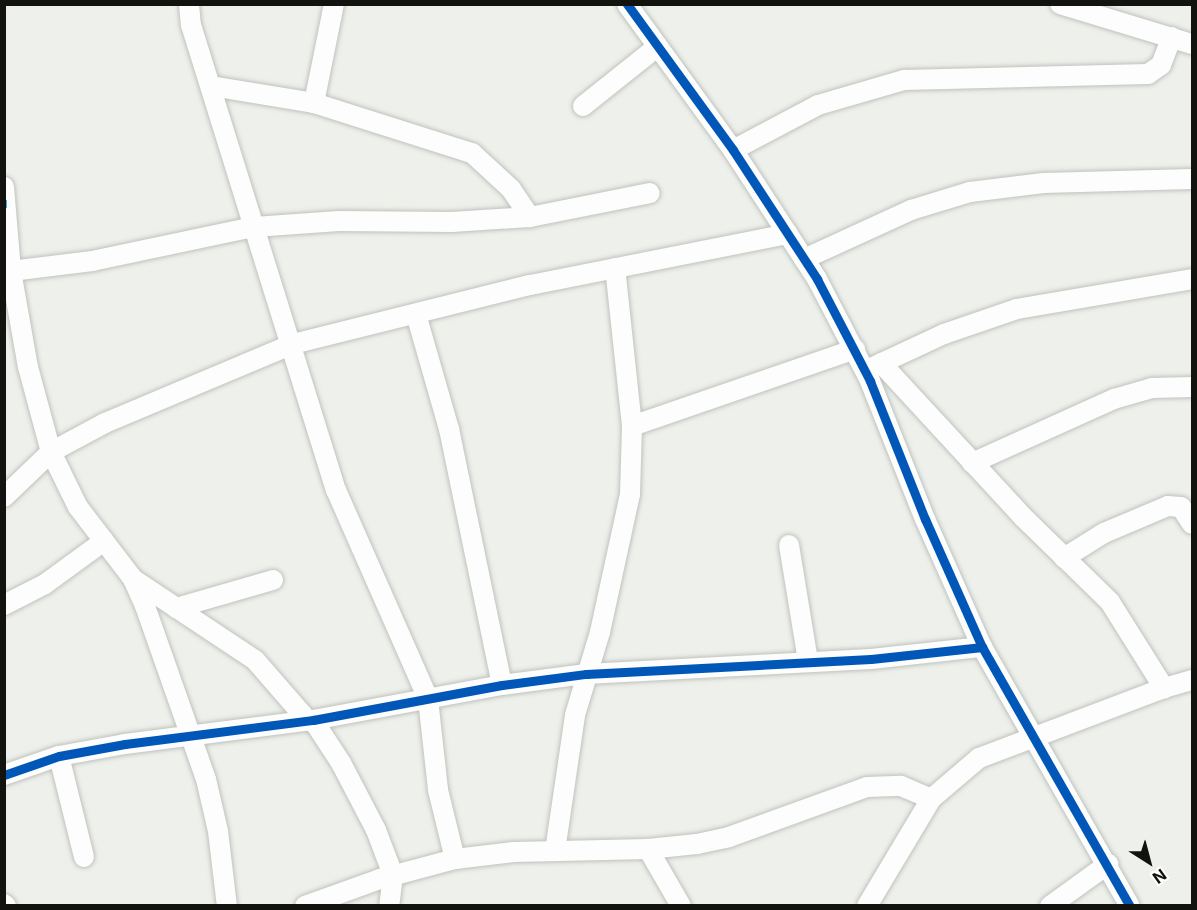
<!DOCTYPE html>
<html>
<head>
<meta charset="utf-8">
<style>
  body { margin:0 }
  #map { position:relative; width:1197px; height:910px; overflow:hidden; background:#eef1eb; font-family:Inter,sans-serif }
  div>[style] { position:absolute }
  .roads { filter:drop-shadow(0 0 2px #c0c2bd) drop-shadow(0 0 2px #c0c2bd) }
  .minor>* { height:20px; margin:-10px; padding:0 10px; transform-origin:10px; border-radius:10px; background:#fcfdfc }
  .quiet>* { height:8px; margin-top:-4px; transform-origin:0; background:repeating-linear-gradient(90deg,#3fa9f5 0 15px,transparent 0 23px) }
  .cycleway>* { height:9px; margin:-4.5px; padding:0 4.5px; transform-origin:4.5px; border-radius:4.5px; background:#0057b8 }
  span { translate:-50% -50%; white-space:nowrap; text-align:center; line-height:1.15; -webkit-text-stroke:4.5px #fff; paint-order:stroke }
  .frame { position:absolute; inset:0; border:6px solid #12130f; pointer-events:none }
  .north { position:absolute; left:1119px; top:832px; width:60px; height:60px; -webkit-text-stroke:4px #fff; paint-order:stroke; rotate:144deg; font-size:16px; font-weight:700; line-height:24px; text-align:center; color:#12130f }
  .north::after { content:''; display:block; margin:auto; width:21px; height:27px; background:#12130f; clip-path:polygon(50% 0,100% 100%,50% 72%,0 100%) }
</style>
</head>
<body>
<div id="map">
  <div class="roads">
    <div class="minor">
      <div style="left:189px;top:4px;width:21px;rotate:85deg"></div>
      <div style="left:191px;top:25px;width:487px;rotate:72.7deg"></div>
      <div style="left:336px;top:490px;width:228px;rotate:66.2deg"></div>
      <div style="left:428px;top:699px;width:92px;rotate:83.7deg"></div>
      <div style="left:438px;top:790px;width:71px;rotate:76.2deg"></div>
      <div style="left:627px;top:4px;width:180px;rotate:54deg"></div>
      <div style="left:733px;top:150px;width:154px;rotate:56.9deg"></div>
      <div style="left:817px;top:279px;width:115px;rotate:62.5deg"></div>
      <div style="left:870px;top:381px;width:149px;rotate:68.3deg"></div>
      <div style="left:925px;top:519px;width:140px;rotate:66deg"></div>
      <div style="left:982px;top:647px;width:298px;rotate:60.3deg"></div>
      <div style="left:1060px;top:4px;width:138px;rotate:16.9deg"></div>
      <div style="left:211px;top:86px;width:104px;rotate:9.4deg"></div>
      <div style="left:314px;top:103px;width:166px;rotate:17.6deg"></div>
      <div style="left:472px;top:153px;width:53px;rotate:42.7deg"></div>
      <div style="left:511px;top:189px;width:34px;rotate:56deg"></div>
      <div style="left:314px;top:103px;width:101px;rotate:-78.6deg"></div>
      <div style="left:583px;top:106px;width:95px;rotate:-38.6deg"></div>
      <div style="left:733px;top:150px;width:96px;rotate:-27.9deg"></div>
      <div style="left:818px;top:105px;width:90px;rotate:-16.2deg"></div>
      <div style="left:904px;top:80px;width:244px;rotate:-1.4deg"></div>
      <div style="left:1148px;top:74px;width:16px;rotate:-35deg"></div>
      <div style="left:1161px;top:65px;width:30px;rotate:-69deg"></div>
      <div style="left:4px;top:187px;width:84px;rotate:85.2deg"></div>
      <div style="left:11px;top:271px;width:82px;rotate:-7deg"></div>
      <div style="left:92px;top:261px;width:166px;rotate:-11.9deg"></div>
      <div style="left:254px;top:227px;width:85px;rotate:-4deg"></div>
      <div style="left:339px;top:221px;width:113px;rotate:0.5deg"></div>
      <div style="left:452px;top:222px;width:78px;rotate:-3.7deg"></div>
      <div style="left:530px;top:217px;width:122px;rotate:-11.3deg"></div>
      <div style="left:804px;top:259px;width:118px;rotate:-24.6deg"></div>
      <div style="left:911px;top:210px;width:62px;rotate:-17deg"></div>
      <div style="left:970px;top:192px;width:74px;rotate:-7deg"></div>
      <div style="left:1043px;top:183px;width:149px;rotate:-1.5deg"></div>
      <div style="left:11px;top:271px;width:97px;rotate:80deg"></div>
      <div style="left:28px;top:367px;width:88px;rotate:74.9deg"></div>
      <div style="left:51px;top:452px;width:61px;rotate:63.9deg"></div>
      <div style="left:78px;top:507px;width:91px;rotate:52.6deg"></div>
      <div style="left:133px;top:579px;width:30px;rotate:66deg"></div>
      <div style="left:145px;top:606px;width:183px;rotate:70.6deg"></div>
      <div style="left:206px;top:779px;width:53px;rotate:77deg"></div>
      <div style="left:218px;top:831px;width:76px;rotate:83.2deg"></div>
      <div style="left:416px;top:314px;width:120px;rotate:74deg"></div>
      <div style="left:449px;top:429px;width:261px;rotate:78.3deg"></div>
      <div style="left:881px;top:363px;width:208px;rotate:47.3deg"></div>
      <div style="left:1022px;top:516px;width:123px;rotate:44.3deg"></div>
      <div style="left:1110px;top:602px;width:102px;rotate:57.9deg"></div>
      <div style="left:1164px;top:688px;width:29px;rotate:-16deg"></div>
      <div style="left:871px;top:368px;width:81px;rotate:-25deg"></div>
      <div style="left:944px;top:334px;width:77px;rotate:-18.9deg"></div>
      <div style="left:1017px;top:309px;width:178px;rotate:-9.7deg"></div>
      <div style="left:632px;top:426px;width:236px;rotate:-19deg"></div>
      <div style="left:972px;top:463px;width:156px;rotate:-24.3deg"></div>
      <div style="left:1114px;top:399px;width:40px;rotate:-16deg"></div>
      <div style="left:1152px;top:388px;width:40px;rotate:-1.4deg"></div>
      <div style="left:4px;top:497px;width:65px;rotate:-43.8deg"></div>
      <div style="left:51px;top:452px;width:61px;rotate:-28.2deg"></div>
      <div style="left:105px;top:423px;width:204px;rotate:-22.8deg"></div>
      <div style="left:293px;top:344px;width:244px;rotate:-14deg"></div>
      <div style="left:530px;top:285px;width:263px;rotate:-11.2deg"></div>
      <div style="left:789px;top:545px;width:118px;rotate:80.7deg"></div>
      <div style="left:1064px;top:558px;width:47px;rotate:-32deg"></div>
      <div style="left:1104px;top:533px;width:69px;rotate:-22.9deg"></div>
      <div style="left:1168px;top:506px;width:13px;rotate:4deg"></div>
      <div style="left:1181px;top:507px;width:20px;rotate:57deg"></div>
      <div style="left:133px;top:579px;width:146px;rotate:33.6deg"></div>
      <div style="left:255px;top:660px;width:81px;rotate:49deg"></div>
      <div style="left:4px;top:605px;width:46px;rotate:-27.1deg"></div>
      <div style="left:45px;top:584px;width:73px;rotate:-36.1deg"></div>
      <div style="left:176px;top:608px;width:101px;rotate:-16.1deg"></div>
      <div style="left:313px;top:720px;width:51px;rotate:56.9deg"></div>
      <div style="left:341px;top:763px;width:76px;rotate:62.4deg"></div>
      <div style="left:376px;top:830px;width:48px;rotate:69.3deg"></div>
      <div style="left:393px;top:875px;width:31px;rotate:97deg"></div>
      <div style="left:59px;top:756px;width:104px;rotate:76.1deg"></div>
      <div style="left:4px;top:775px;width:58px;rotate:-19.1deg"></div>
      <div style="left:59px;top:756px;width:67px;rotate:-10.3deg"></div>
      <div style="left:125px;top:744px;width:190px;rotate:-7.3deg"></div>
      <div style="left:313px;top:720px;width:192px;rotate:-10.5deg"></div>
      <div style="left:502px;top:685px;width:85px;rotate:-7.5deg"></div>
      <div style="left:586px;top:674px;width:285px;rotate:-3deg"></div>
      <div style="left:871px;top:659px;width:112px;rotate:-6.2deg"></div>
      <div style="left:648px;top:849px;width:66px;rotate:59.9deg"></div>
      <div style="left:555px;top:851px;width:137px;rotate:-81.6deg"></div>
      <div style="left:575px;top:715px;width:87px;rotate:-73.2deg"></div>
      <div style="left:600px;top:632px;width:141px;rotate:-77.7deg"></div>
      <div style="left:630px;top:494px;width:68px;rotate:-88.3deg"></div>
      <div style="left:632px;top:426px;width:159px;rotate:-96.1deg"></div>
      <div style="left:4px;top:904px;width:3px;rotate:45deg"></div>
      <div style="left:305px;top:906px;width:80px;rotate:-19.8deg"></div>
      <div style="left:380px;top:879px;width:78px;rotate:-14.9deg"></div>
      <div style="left:455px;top:859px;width:59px;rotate:-6.8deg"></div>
      <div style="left:514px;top:852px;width:134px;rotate:-1.3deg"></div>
      <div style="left:648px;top:849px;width:49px;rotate:-5.8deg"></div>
      <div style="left:697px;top:844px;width:33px;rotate:-12deg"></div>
      <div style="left:729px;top:837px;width:147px;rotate:-19.9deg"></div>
      <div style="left:867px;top:787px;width:34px;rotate:-2deg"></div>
      <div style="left:901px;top:786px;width:33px;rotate:23deg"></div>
      <div style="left:867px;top:906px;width:125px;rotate:-59.1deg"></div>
      <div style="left:931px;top:799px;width:63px;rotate:-40.5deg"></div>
      <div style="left:979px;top:758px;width:198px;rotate:-20.7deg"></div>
      <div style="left:1050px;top:906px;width:72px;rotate:-35.9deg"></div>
    </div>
  </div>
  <div class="quiet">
    <div style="left:4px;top:204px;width:3px"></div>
  </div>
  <div class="cycleway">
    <div style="left:627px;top:4px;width:180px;rotate:54deg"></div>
    <div style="left:733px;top:150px;width:154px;rotate:56.9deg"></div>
    <div style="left:817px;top:279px;width:115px;rotate:62.5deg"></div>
    <div style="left:870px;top:381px;width:149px;rotate:68.3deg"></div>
    <div style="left:925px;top:519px;width:140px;rotate:66deg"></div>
    <div style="left:982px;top:647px;width:298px;rotate:60.3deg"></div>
    <div style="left:4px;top:775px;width:58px;rotate:-19.1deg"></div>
    <div style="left:59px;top:756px;width:67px;rotate:-10.3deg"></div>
    <div style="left:125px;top:744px;width:190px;rotate:-7.3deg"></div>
    <div style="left:313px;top:720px;width:192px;rotate:-10.5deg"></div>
    <div style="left:502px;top:685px;width:85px;rotate:-7.5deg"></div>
    <div style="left:586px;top:674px;width:285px;rotate:-3deg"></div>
    <div style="left:871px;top:659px;width:112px;rotate:-6.2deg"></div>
  </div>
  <div class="frame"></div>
  <div class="north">N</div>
</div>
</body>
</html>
